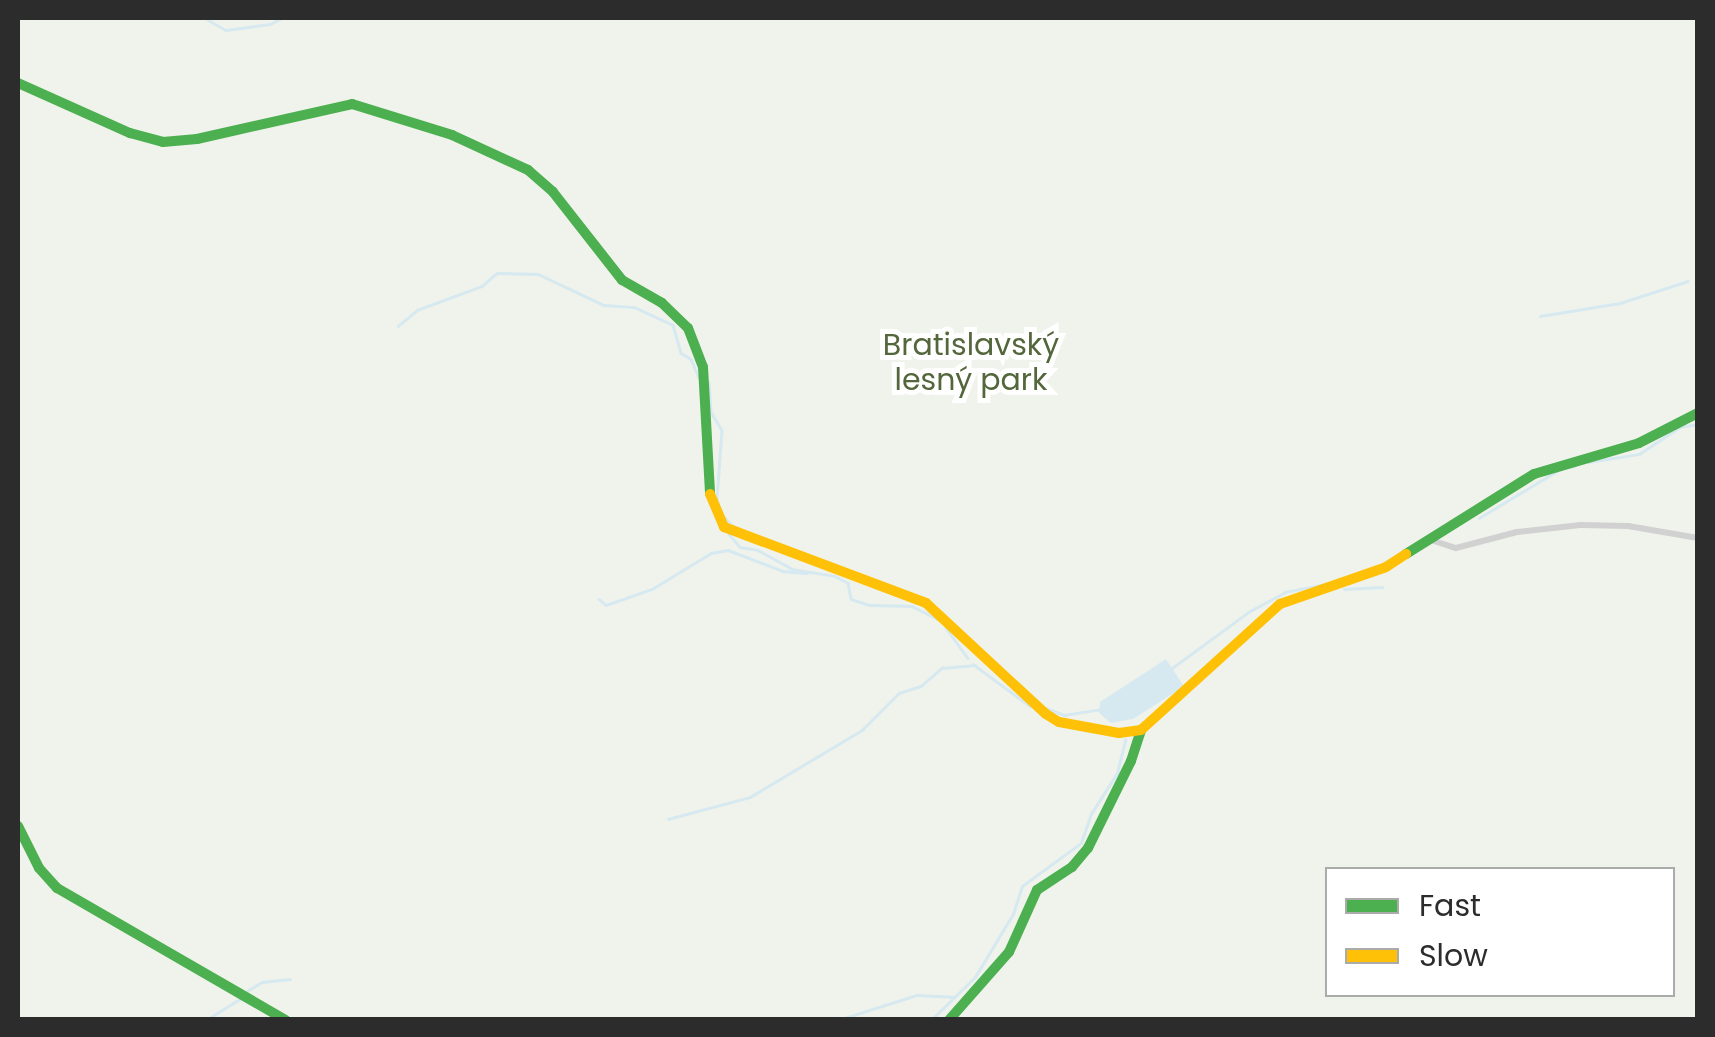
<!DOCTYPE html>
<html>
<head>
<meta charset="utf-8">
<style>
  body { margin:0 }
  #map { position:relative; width:1715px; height:1037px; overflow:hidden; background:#fff; font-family:Poppins,sans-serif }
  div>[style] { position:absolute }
  .green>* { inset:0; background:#f0f3eb }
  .water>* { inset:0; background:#d7e9f0 }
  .stream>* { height:2.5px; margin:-1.25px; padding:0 1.25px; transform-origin:1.25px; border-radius:1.25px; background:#d7e9f0 }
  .street>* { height:6px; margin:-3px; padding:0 3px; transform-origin:3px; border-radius:3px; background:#d1d1d1 }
  .fast>* { height:10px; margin:-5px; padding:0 5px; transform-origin:5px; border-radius:5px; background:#4caf50 }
  .slow>* { height:10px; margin:-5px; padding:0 5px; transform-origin:5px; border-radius:5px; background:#ffc107 }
  span { translate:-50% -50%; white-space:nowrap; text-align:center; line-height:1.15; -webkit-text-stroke:10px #fff; paint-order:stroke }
  .park-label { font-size:30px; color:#54663b }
  .frame { position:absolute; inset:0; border:20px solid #2c2c2c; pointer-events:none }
  .legend { position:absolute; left:1325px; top:867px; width:350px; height:130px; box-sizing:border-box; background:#fff; border:2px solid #ababab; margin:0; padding:12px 18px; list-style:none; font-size:30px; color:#2c2c2c }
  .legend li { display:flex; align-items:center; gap:20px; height:50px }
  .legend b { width:50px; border:2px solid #ababab }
</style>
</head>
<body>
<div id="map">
  <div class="green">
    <div style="clip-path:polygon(evenodd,18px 18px,1697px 18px,1697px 1019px,18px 1019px,18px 18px,1328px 870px,1672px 870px,1672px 994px,1328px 994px,1328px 870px)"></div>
  </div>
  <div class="water">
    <div style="clip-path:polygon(1166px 659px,1183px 685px,1177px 691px,1133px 719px,1111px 723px,1099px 713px,1100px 702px)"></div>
  </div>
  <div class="stream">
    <div style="left:205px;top:18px;width:24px;rotate:30deg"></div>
    <div style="left:226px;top:30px;width:44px;rotate:-7.8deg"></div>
    <div style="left:270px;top:24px;width:13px;rotate:-27deg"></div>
    <div style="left:1540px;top:316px;width:81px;rotate:-9.2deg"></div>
    <div style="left:1620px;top:303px;width:71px;rotate:-17.9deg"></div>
    <div style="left:398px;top:326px;width:25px;rotate:-40deg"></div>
    <div style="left:417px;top:310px;width:69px;rotate:-20.3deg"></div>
    <div style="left:482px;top:286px;width:20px;rotate:-41deg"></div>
    <div style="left:497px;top:273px;width:41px;rotate:1.4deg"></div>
    <div style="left:538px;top:274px;width:73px;rotate:25.2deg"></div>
    <div style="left:604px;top:305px;width:30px;rotate:4deg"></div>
    <div style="left:634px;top:307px;width:43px;rotate:24.8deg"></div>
    <div style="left:673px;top:325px;width:29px;rotate:74deg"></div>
    <div style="left:681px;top:353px;width:12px;rotate:31deg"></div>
    <div style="left:691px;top:359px;width:21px;rotate:67deg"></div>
    <div style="left:709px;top:382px;width:30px;rotate:86deg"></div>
    <div style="left:711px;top:412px;width:21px;rotate:59deg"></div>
    <div style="left:722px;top:430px;width:69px;rotate:94.1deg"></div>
    <div style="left:717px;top:499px;width:14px;rotate:78deg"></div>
    <div style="left:720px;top:513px;width:18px;rotate:45deg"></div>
    <div style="left:1588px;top:462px;width:52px;rotate:-8.9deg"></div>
    <div style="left:1639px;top:454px;width:49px;rotate:-33.4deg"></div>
    <div style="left:1680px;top:427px;width:18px;rotate:-9deg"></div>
    <div style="left:1479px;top:518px;width:97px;rotate:-31.1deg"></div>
    <div style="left:1562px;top:468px;width:13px;rotate:-9deg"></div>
    <div style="left:729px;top:534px;width:17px;rotate:50deg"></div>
    <div style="left:740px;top:547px;width:18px;rotate:9deg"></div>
    <div style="left:758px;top:550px;width:39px;rotate:29deg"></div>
    <div style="left:792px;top:569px;width:44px;rotate:9.2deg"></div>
    <div style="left:835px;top:576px;width:15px;rotate:28deg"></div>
    <div style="left:848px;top:583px;width:16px;rotate:79deg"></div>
    <div style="left:851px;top:599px;width:20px;rotate:18deg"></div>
    <div style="left:870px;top:605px;width:42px;rotate:1.4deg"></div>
    <div style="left:912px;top:606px;width:28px;rotate:27deg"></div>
    <div style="left:1344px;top:589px;width:38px;rotate:-3deg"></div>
    <div style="left:599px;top:599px;width:9px;rotate:41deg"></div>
    <div style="left:606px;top:605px;width:49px;rotate:-19.2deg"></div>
    <div style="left:652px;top:589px;width:69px;rotate:-31.4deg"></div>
    <div style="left:711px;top:553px;width:17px;rotate:-10deg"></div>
    <div style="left:728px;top:550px;width:59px;rotate:20.9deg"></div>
    <div style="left:783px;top:571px;width:24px;rotate:5deg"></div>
    <div style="left:946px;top:628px;width:37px;rotate:54deg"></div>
    <div style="left:973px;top:664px;width:71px;rotate:36.4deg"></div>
    <div style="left:1172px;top:668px;width:97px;rotate:-36.2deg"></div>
    <div style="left:1250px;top:611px;width:40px;rotate:-28deg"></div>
    <div style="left:1285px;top:592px;width:41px;rotate:-11.3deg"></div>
    <div style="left:1046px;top:708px;width:19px;rotate:21deg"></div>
    <div style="left:1064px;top:715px;width:37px;rotate:-9deg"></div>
    <div style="left:668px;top:819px;width:85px;rotate:-15deg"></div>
    <div style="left:750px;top:797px;width:131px;rotate:-30.9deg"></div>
    <div style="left:862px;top:730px;width:52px;rotate:-45deg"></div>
    <div style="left:899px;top:693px;width:23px;rotate:-18deg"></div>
    <div style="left:921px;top:686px;width:28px;rotate:-41deg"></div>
    <div style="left:942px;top:668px;width:33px;rotate:-5deg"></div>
    <div style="left:247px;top:991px;width:17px;rotate:-31deg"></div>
    <div style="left:262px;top:982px;width:28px;rotate:-6deg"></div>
    <div style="left:206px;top:1020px;width:44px;rotate:-31.9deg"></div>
    <div style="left:838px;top:1020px;width:83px;rotate:-17.6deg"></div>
    <div style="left:917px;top:995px;width:35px;rotate:3deg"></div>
    <div style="left:931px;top:1020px;width:62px;rotate:-44.3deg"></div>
    <div style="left:975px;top:977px;width:74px;rotate:-58.9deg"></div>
    <div style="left:1013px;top:914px;width:29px;rotate:-72deg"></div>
    <div style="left:1022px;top:886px;width:73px;rotate:-36.1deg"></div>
    <div style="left:1081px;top:843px;width:31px;rotate:-71deg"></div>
    <div style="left:1091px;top:814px;width:49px;rotate:-57.6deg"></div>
    <div style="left:1117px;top:773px;width:34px;rotate:-76deg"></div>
  </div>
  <div class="street">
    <div style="left:1434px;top:541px;width:23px;rotate:18deg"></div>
    <div style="left:1456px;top:548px;width:63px;rotate:-14.7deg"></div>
    <div style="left:1517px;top:532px;width:64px;rotate:-6.2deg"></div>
    <div style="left:1581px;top:525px;width:47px;rotate:1.2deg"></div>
    <div style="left:1628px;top:526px;width:71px;rotate:9.7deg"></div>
  </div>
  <div class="fast">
    <div style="left:18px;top:83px;width:123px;rotate:24.1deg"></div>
    <div style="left:130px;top:133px;width:34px;rotate:15deg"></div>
    <div style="left:163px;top:142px;width:34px;rotate:-5deg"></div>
    <div style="left:197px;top:139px;width:159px;rotate:-12.7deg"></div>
    <div style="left:352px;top:104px;width:105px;rotate:17.2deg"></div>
    <div style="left:452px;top:135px;width:84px;rotate:24.7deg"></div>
    <div style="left:528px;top:170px;width:33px;rotate:41deg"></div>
    <div style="left:553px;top:192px;width:112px;rotate:51.9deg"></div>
    <div style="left:622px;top:280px;width:46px;rotate:29.9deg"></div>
    <div style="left:662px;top:303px;width:36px;rotate:44deg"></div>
    <div style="left:688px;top:328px;width:42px;rotate:69deg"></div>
    <div style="left:703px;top:367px;width:127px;rotate:86.8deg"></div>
    <div style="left:1406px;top:554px;width:151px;rotate:-32deg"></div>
    <div style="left:1534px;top:474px;width:109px;rotate:-16.4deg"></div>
    <div style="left:1639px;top:443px;width:66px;rotate:-27deg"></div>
    <div style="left:18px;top:826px;width:47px;rotate:63.4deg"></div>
    <div style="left:39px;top:868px;width:27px;rotate:48deg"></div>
    <div style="left:57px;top:888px;width:264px;rotate:30deg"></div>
    <div style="left:949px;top:1020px;width:91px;rotate:-48.6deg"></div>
    <div style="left:1009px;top:952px;width:68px;rotate:-65.7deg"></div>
    <div style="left:1037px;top:890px;width:42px;rotate:-33.3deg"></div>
    <div style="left:1072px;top:867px;width:25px;rotate:-50deg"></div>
    <div style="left:1088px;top:848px;width:97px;rotate:-63.7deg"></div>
    <div style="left:1131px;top:761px;width:33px;rotate:-72deg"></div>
  </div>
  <div class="slow">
    <div style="left:710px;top:494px;width:36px;rotate:67deg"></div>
    <div style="left:724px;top:527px;width:216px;rotate:20.6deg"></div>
    <div style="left:926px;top:603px;width:163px;rotate:42.8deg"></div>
    <div style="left:1046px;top:714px;width:15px;rotate:32deg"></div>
    <div style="left:1059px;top:722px;width:61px;rotate:10.4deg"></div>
    <div style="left:1119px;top:733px;width:22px;rotate:-8deg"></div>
    <div style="left:1141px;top:730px;width:188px;rotate:-42.2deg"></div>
    <div style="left:1280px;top:604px;width:112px;rotate:-19.2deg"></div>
    <div style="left:1386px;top:567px;width:24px;rotate:-33deg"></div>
  </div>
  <div class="park-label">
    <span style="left:971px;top:362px">Bratislavský<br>lesný park</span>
  </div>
  <div class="frame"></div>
  <ul class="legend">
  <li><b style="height:12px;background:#4caf50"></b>Fast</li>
  <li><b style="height:12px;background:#ffc107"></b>Slow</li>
  </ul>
</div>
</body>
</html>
